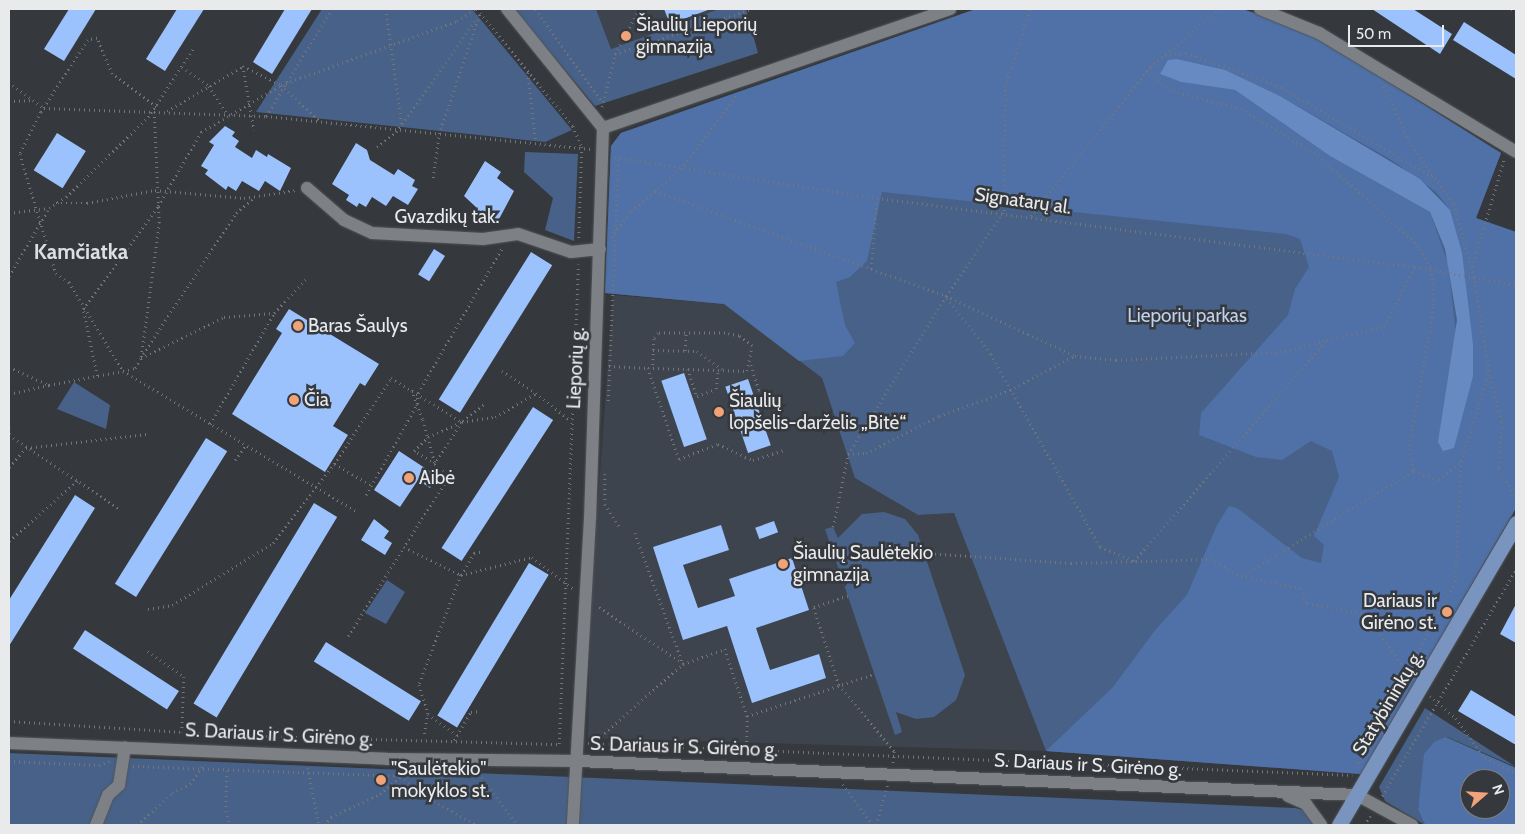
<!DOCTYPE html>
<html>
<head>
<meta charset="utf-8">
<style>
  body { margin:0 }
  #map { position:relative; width:1525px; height:834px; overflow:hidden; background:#35383c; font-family:Cabin,sans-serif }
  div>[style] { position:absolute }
  .built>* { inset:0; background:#3e444d }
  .green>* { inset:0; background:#476189 }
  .forest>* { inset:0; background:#4f71a7 }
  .water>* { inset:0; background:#668ac1 }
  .building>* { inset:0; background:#9cc2fd; transform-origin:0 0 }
  .path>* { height:2.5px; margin-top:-1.25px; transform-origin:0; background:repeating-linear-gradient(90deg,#737579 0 1px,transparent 0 5px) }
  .roads { filter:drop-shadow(0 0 1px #525457) drop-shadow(0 0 1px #525457) }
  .minor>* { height:12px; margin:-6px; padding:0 6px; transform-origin:6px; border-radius:6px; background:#7d8085 }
  .major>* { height:15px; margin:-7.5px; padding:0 7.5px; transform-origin:7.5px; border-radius:7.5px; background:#7994bf }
  .dots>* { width:14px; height:14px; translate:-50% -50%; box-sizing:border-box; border:2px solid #35383c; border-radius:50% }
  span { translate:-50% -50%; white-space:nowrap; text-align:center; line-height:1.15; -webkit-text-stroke:5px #35383c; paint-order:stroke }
  .poi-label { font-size:19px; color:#e8eaec }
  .left { translate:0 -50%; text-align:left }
  .right { translate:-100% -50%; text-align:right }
  .street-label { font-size:19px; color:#e8eaec }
  .park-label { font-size:19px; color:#bdd1f1 }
  .quarter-label { font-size:21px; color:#dbdee3; font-weight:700 }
  .frame { position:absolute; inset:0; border:10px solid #e8eaec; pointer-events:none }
  .north { position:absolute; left:1460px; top:769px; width:50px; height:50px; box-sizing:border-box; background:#35383c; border:1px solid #7d7f82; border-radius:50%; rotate:71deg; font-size:14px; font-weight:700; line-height:20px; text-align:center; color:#e8eaec }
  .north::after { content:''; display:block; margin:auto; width:18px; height:22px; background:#f0a278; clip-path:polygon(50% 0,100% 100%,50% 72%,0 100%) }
  .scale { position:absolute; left:1348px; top:25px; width:96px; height:22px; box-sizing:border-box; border:2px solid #e8eaec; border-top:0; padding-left:6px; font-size:15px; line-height:18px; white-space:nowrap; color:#e8eaec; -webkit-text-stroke:4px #35383c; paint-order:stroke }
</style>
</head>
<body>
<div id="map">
  <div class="built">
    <div style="clip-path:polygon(596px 9px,719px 9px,611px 49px)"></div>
    <div style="clip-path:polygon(613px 295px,724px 304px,822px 378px,856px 478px,918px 515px,954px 513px,1046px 751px,588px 738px,590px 610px)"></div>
  </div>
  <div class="green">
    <div style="clip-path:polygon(322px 9px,472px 9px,572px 130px,545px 142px,256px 112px)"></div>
    <div style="clip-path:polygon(514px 9px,596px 9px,611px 49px,719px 9px,746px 9px,758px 53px,595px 106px)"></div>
    <div style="clip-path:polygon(976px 9px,1242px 9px,1501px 153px,1476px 218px,1516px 232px,1516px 508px,1361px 774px,1046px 751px,954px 513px,918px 515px,855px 478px,822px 378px,725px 304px,605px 293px,611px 146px,621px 133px)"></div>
    <div style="clip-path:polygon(525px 152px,578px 154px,574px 241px,545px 230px,553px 198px,524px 172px)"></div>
    <div style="clip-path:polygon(74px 382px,110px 405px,106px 429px,57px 409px)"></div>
    <div style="clip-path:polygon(884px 512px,905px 519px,918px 535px,965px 675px,956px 700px,934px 717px,916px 719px,896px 712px,902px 732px,895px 735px,825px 529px,833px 527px,838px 538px,862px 514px)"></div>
    <div style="clip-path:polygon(387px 580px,405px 592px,386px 624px,365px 613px)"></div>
    <div style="clip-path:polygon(1425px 708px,1516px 767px,1447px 737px,1422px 784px,1418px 810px,1425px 825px,1431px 825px,1425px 825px,1385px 801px,1379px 787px)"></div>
    <div style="clip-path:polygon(9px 753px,1295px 808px,1304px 810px,1315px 825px,9px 825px)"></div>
  </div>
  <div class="forest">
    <div style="clip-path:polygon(evenodd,976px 9px,1242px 9px,1280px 21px,1328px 44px,1501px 153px,1476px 218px,1516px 232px,1516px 508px,1361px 774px,1046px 751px,1113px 687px,1156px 629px,1187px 595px,1217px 525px,1229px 506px,1237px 508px,1302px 558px,1321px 563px,1324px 545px,1314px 536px,1339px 477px,1332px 451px,1311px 441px,1282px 460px,1256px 457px,1199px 435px,1201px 413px,1288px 315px,1295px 289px,1309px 267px,1300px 239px,1286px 234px,882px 192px,867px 261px,850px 277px,836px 282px,845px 325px,855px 343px,843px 356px,799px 361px,724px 304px,605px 293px,611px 146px,621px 133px,976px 9px,1177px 59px,1226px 71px,1280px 96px,1393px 161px,1436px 192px,1450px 210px,1473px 344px,1456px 334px,1448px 264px,1430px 212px,1330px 156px,1235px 90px,1181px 82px,1160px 74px,1177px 59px)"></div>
    <div style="clip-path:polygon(evenodd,1446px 737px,1516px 768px,1516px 825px,1425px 825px,1418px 810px,1424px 754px,1434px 742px,1446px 737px,1470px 779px,1500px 779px,1500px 809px,1470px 809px,1470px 779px)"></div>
  </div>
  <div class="water">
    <div style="clip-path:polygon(1177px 59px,1225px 70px,1280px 96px,1420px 179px,1450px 210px,1462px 253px,1473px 344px,1473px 376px,1454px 448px,1443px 451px,1438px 442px,1457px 320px,1445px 249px,1430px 212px,1330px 156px,1235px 90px,1181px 82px,1160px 74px,1168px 60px)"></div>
  </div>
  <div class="building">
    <div style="clip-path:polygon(69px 9px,96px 9px,64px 61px,44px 49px)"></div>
    <div style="clip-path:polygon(177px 9px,204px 9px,165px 71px,146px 59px)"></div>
    <div style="clip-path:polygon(285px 9px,312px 9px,272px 74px,253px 62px)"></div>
    <div style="clip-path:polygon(664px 9px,708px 9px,708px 10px,670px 24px)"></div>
    <div style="clip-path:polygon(1372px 9px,1413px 9px,1452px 34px,1440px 54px)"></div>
    <div style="clip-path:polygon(1464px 22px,1516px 55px,1516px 79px,1453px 40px)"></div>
    <div style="clip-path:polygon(225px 126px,235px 132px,232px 136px,239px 141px,235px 147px,252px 158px,256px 150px,267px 157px,268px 154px,291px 168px,280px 191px,265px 181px,259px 191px,242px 181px,236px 191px,228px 186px,226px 190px,205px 174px,208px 170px,201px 166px,214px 145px,209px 142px)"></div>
    <div style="left:57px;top:133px;width:34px;height:44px;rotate:32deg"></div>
    <div style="clip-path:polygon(356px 143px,367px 150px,370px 160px,394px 175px,398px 169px,415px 180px,412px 186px,418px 189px,408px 205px,393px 196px,386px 206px,372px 197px,366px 207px,359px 203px,357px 207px,346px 200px,349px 195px,332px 184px)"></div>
    <div style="clip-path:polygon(485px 161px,501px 172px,497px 178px,514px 191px,498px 221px,476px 212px,478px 209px,464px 196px)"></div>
    <div style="left:434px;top:249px;width:13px;height:30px;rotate:32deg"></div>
    <div style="left:531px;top:252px;width:25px;height:174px;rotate:32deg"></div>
    <div style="clip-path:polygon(289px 309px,379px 364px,365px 386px,360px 383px,333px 426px,348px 435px,325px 472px,232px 414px,282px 333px,276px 329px)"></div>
    <div style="left:684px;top:373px;width:70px;height:24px;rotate:71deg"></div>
    <div style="left:748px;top:379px;width:70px;height:24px;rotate:71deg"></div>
    <div style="left:533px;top:407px;width:24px;height:168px;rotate:33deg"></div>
    <div style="left:206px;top:438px;width:25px;height:172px;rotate:32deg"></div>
    <div style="clip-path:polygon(399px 451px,437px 476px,430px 488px,418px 480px,400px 507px,374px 490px)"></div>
    <div style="clip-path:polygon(75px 495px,95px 508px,9px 646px,9px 600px)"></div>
    <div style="left:314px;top:503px;width:27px;height:234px;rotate:31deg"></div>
    <div style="clip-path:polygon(374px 519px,389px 531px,384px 538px,392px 543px,385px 555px,361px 540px)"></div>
    <div style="left:774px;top:521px;width:12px;height:20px;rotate:70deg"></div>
    <div style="clip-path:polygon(721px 525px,729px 550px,683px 565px,698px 608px,735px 596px,729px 579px,792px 558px,809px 610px,756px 628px,770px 670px,819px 654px,826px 678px,752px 703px,727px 626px,683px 640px,653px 547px)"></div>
    <div style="left:529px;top:563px;width:23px;height:178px;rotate:31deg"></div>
    <div style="clip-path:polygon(1516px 604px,1516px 643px,1500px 634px)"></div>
    <div style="left:85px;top:630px;width:112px;height:22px;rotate:33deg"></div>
    <div style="left:326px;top:642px;width:112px;height:23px;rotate:32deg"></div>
    <div style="clip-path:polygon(1471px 690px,1516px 717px,1516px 745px,1458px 711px)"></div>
  </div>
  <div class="path">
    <div style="left:386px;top:9px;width:116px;rotate:82.1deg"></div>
    <div style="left:477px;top:9px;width:151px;rotate:50.6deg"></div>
    <div style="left:573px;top:126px;width:23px;rotate:67deg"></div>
    <div style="left:582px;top:147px;width:91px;rotate:91.9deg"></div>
    <div style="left:536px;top:9px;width:114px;rotate:54.6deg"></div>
    <div style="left:1512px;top:9px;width:6px;rotate:45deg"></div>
    <div style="left:615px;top:54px;width:144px;rotate:-18.2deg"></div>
    <div style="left:1165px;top:55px;width:21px;rotate:-5deg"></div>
    <div style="left:1186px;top:53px;width:96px;rotate:19.4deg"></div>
    <div style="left:1277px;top:85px;width:185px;rotate:30.6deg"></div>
    <div style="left:243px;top:66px;width:42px;rotate:26.6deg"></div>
    <div style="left:281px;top:85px;width:54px;rotate:42.8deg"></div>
    <div style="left:243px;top:66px;width:65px;rotate:80.2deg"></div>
    <div style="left:182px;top:67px;width:33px;rotate:35deg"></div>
    <div style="left:209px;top:86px;width:35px;rotate:57deg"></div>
    <div style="left:1146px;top:71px;width:34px;rotate:37deg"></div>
    <div style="left:1173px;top:91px;width:70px;rotate:14.8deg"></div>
    <div style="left:1241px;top:109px;width:90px;rotate:30.9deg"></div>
    <div style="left:1318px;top:155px;width:135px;rotate:42deg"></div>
    <div style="left:1418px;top:245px;width:28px;rotate:60deg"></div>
    <div style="left:1432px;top:269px;width:38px;rotate:87deg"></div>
    <div style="left:1434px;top:307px;width:144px;rotate:100deg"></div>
    <div style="left:1409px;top:449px;width:23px;rotate:77deg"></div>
    <div style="left:528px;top:73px;width:70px;rotate:83.5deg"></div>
    <div style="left:9px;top:82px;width:44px;rotate:36.6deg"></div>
    <div style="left:44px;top:108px;width:222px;rotate:2.1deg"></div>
    <div style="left:266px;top:116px;width:326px;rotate:5.8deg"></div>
    <div style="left:1384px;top:86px;width:60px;rotate:65.6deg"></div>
    <div style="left:1409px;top:141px;width:77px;rotate:54.5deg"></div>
    <div style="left:1454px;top:204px;width:64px;rotate:74.7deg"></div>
    <div style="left:9px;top:101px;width:23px;rotate:-2deg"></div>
    <div style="left:156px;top:107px;width:55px;rotate:-143.1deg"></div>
    <div style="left:112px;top:74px;width:39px;rotate:-113deg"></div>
    <div style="left:97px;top:38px;width:9px;rotate:167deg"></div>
    <div style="left:88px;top:40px;width:86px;rotate:123.1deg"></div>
    <div style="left:41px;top:112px;width:47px;rotate:116.6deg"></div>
    <div style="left:20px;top:154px;width:124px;rotate:73.2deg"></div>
    <div style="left:56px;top:273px;width:16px;rotate:35deg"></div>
    <div style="left:69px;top:282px;width:104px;rotate:58.8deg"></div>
    <div style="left:123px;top:371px;width:12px;rotate:-14deg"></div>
    <div style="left:135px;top:368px;width:12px;rotate:-59deg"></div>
    <div style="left:141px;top:358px;width:93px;rotate:-26.3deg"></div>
    <div style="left:224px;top:317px;width:50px;rotate:-4.6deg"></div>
    <div style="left:602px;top:107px;width:55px;rotate:-76.2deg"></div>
    <div style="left:615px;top:54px;width:51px;rotate:-61.9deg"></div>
    <div style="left:167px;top:111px;width:88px;rotate:-30.6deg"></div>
    <div style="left:266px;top:116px;width:126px;rotate:-58.3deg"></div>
    <div style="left:377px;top:147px;width:24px;rotate:-38deg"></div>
    <div style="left:396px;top:132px;width:136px;rotate:-54.6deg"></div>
    <div style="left:615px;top:157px;width:265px;rotate:8.9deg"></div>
    <div style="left:877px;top:198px;width:542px;rotate:7.31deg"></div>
    <div style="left:1415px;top:267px;width:103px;rotate:10.1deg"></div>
    <div style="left:433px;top:178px;width:44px;rotate:-82.2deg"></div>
    <div style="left:439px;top:134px;width:128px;rotate:-71.3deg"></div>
    <div style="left:655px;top:191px;width:309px;rotate:19.8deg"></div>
    <div style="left:946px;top:296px;width:142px;rotate:24.9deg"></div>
    <div style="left:1075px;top:356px;width:41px;rotate:5.6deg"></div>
    <div style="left:1116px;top:360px;width:164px;rotate:-2.8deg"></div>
    <div style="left:1280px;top:352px;width:49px;rotate:-14.3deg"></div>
    <div style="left:1327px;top:340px;width:59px;rotate:-13.8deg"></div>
    <div style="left:1384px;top:326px;width:67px;rotate:-62.3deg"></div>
    <div style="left:56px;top:203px;width:31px"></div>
    <div style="left:87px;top:203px;width:69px;rotate:-10.8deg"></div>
    <div style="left:155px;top:190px;width:89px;rotate:5.1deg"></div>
    <div style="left:244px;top:198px;width:53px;rotate:-8.7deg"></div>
    <div style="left:9px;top:213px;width:40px;rotate:-7.1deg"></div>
    <div style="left:1031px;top:216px;width:191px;rotate:-51.4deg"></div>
    <div style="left:1150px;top:67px;width:90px;rotate:-40deg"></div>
    <div style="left:611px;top:237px;width:33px;rotate:-52deg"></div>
    <div style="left:631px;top:211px;width:65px;rotate:-40deg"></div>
    <div style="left:681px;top:169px;width:94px;rotate:-52.8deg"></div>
    <div style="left:871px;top:269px;width:71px;rotate:-85.2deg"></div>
    <div style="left:9px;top:276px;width:79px;rotate:-59.5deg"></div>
    <div style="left:49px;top:208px;width:20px;rotate:-33deg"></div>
    <div style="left:66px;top:197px;width:115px;rotate:-44.3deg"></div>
    <div style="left:148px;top:117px;width:82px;rotate:-56.5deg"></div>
    <div style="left:947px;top:298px;width:71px;rotate:51.8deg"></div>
    <div style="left:991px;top:354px;width:222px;rotate:60.5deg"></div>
    <div style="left:1100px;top:547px;width:37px;rotate:22deg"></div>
    <div style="left:1134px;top:561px;width:292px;rotate:-48.9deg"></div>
    <div style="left:653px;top:350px;width:44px;rotate:1.3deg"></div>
    <div style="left:697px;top:351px;width:32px;rotate:36deg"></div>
    <div style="left:685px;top:351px;width:19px;rotate:-87deg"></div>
    <div style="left:143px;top:354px;width:169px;rotate:-56.6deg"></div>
    <div style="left:236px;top:213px;width:23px;rotate:-41deg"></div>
    <div style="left:141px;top:357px;width:135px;rotate:-82.3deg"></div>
    <div style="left:159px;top:223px;width:111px;rotate:-92.6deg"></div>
    <div style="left:751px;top:365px;width:26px;rotate:72deg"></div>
    <div style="left:759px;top:390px;width:13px;rotate:45deg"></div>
    <div style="left:609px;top:366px;width:39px;rotate:3deg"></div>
    <div style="left:648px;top:368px;width:5px"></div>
    <div style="left:653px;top:368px;width:35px;rotate:2deg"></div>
    <div style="left:688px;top:369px;width:59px;rotate:1.9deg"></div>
    <div style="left:747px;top:371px;width:25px;rotate:-79deg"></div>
    <div style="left:752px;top:346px;width:16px;rotate:-142deg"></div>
    <div style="left:739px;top:336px;width:14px;rotate:-168deg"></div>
    <div style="left:725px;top:333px;width:67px;rotate:180deg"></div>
    <div style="left:658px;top:333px;width:7px;rotate:124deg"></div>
    <div style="left:654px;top:339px;width:29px;rotate:92deg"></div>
    <div style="left:9px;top:367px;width:44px;rotate:24.2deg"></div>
    <div style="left:49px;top:385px;width:75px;rotate:-10.7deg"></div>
    <div style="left:123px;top:371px;width:272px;rotate:31deg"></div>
    <div style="left:648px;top:368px;width:96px;rotate:71.2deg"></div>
    <div style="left:679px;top:459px;width:42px;rotate:-21deg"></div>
    <div style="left:718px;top:444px;width:38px;rotate:25deg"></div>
    <div style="left:753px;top:460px;width:33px;rotate:-18deg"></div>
    <div style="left:688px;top:369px;width:28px;rotate:72deg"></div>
    <div style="left:697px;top:396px;width:20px;rotate:-20deg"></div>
    <div style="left:716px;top:389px;width:19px;rotate:-84deg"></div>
    <div style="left:502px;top:371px;width:40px;rotate:32.9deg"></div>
    <div style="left:1489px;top:372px;width:52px;rotate:75.4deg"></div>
    <div style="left:1502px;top:422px;width:46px;rotate:93.7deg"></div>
    <div style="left:1499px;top:468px;width:34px;rotate:60deg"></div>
    <div style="left:97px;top:376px;width:68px;rotate:-101.8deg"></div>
    <div style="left:83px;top:309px;width:127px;rotate:-53.9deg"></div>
    <div style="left:158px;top:206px;width:86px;rotate:-59.8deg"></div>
    <div style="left:201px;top:132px;width:93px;rotate:-30.4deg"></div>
    <div style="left:281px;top:85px;width:187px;rotate:-20deg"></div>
    <div style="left:457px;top:21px;width:22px;rotate:-34deg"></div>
    <div style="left:412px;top:390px;width:32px;rotate:70deg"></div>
    <div style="left:423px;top:420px;width:18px;rotate:74deg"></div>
    <div style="left:428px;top:437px;width:28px;rotate:75deg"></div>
    <div style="left:435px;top:464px;width:25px;rotate:-148deg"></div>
    <div style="left:414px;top:451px;width:20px;rotate:-45deg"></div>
    <div style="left:428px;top:437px;width:37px;rotate:-24deg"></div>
    <div style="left:462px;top:422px;width:33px;rotate:-9deg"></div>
    <div style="left:495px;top:417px;width:48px;rotate:-30.3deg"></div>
    <div style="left:536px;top:393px;width:43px;rotate:38.5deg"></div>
    <div style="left:9px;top:394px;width:41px;rotate:-12.7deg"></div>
    <div style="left:608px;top:401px;width:243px;rotate:-87.6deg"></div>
    <div style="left:463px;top:421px;width:26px;rotate:-39deg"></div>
    <div style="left:210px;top:424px;width:128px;rotate:-60deg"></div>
    <div style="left:274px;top:313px;width:47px;rotate:-46.7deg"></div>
    <div style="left:9px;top:428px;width:8px;rotate:83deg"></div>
    <div style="left:9px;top:435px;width:133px;rotate:33.7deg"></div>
    <div style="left:848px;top:454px;width:18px;rotate:-3deg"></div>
    <div style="left:866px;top:453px;width:82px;rotate:-26.9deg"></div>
    <div style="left:939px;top:416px;width:76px;rotate:-20.1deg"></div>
    <div style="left:1010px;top:390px;width:72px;rotate:-28deg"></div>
    <div style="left:235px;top:460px;width:19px;rotate:-55deg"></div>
    <div style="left:9px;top:467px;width:25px;rotate:-48deg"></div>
    <div style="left:26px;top:448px;width:122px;rotate:-6.6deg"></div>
    <div style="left:605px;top:474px;width:30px;rotate:90deg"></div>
    <div style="left:605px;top:504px;width:28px;rotate:58deg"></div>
    <div style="left:370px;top:485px;width:42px;rotate:-149.7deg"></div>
    <div style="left:334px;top:464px;width:103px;rotate:-56.5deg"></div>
    <div style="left:391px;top:378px;width:84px;rotate:31.8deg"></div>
    <div style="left:462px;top:422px;width:50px;rotate:122.7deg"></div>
    <div style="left:435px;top:464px;width:19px;rotate:39deg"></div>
    <div style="left:450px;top:476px;width:85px;rotate:122.9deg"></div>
    <div style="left:366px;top:495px;width:104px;rotate:-60.7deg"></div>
    <div style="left:417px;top:404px;width:11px;rotate:-85deg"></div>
    <div style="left:418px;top:393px;width:168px;rotate:-59.9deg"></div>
    <div style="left:833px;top:527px;width:75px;rotate:-78.4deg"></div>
    <div style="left:848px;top:454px;width:186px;rotate:-58.2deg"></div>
    <div style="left:946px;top:296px;width:103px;rotate:-55.7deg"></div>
    <div style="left:1004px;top:211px;width:124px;rotate:-89.5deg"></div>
    <div style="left:1005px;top:87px;width:82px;rotate:-72.2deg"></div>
    <div style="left:635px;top:533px;width:140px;rotate:69.9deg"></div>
    <div style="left:683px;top:664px;width:45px;rotate:-19.7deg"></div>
    <div style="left:725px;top:649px;width:71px;rotate:71.8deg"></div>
    <div style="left:747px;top:716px;width:134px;rotate:-18.3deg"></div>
    <div style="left:9px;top:541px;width:91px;rotate:-41.4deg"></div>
    <div style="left:925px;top:553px;width:146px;rotate:3.9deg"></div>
    <div style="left:1071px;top:563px;width:140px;rotate:-1.6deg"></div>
    <div style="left:1211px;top:559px;width:34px;rotate:30deg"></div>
    <div style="left:1241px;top:576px;width:60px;rotate:11.5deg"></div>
    <div style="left:1300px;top:588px;width:17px;rotate:65deg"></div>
    <div style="left:1307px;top:603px;width:60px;rotate:10.6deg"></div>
    <div style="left:1366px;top:614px;width:76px;rotate:54.6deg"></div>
    <div style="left:461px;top:575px;width:73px;rotate:-14.2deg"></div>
    <div style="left:532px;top:557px;width:53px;rotate:37.3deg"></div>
    <div style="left:461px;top:575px;width:26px;rotate:-59deg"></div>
    <div style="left:474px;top:553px;width:10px;rotate:-11deg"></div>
    <div style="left:1241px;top:576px;width:202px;rotate:-31.3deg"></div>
    <div style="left:1414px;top:471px;width:27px;rotate:20deg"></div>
    <div style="left:1439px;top:480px;width:29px;rotate:-41deg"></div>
    <div style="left:1461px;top:461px;width:94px;rotate:-72.7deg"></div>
    <div style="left:1489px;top:371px;width:105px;rotate:-99.3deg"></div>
    <div style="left:1472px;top:267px;width:113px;rotate:-73.5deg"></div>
    <div style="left:848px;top:596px;width:36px;rotate:161deg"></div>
    <div style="left:814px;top:608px;width:81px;rotate:72deg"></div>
    <div style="left:839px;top:685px;width:87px;rotate:50.1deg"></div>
    <div style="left:895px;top:752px;width:11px;rotate:100deg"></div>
    <div style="left:148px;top:609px;width:24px;rotate:-9deg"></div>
    <div style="left:172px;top:605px;width:119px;rotate:-31.5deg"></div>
    <div style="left:273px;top:543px;width:100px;rotate:-52.3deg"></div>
    <div style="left:348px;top:636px;width:105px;rotate:-57.8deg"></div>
    <div style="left:404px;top:547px;width:64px;rotate:26.2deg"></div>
    <div style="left:461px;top:575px;width:118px;rotate:110.9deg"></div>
    <div style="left:419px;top:685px;width:29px;rotate:72deg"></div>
    <div style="left:428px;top:713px;width:25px;rotate:99deg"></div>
    <div style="left:148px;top:651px;width:44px;rotate:35.8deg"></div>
    <div style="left:184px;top:677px;width:55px;rotate:92.1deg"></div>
    <div style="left:1430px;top:696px;width:34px;rotate:40deg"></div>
    <div style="left:1456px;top:718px;width:49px;rotate:54.1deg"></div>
    <div style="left:1485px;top:758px;width:34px;rotate:26deg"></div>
    <div style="left:428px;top:714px;width:36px;rotate:36deg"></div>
    <div style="left:9px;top:721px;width:222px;rotate:3.6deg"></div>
    <div style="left:231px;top:735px;width:328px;rotate:1.6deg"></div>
    <div style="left:559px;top:744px;width:480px;rotate:-87.7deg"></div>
    <div style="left:454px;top:740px;width:33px;rotate:-59deg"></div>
    <div style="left:471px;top:712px;width:9px;rotate:-6deg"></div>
    <div style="left:588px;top:743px;width:765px;rotate:2.4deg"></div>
    <div style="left:593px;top:743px;width:120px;rotate:-41.3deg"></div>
    <div style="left:683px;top:664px;width:102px;rotate:-146.2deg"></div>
    <div style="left:746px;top:752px;width:36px;rotate:-88deg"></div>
    <div style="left:9px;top:761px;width:90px;rotate:2.5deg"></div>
    <div style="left:99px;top:765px;width:12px;rotate:-20deg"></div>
    <div style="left:1358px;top:763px;width:205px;rotate:-61.8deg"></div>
    <div style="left:1455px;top:582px;width:121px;rotate:-87.2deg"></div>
    <div style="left:133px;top:766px;width:268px;rotate:2.1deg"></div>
    <div style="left:308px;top:768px;width:58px;rotate:79.1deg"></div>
    <div style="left:227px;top:771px;width:40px;rotate:91.4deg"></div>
    <div style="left:226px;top:811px;width:15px;rotate:74deg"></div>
    <div style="left:479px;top:773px;width:65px;rotate:53.1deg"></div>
    <div style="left:843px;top:784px;width:51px;rotate:53.8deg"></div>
    <div style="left:1382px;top:796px;width:264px;rotate:-59.4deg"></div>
    <div style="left:137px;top:825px;width:47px;rotate:-42.4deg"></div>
    <div style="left:172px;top:793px;width:20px;rotate:-27deg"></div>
    <div style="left:190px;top:784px;width:25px;rotate:-56deg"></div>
    <div style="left:324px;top:825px;width:11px;rotate:-49deg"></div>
    <div style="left:331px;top:817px;width:54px;rotate:-25.1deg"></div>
    <div style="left:380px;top:794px;width:28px;rotate:-41deg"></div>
    <div style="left:401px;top:776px;width:27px;rotate:42deg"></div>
    <div style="left:421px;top:794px;width:64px;rotate:29deg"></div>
    <div style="left:876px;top:825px;width:41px;rotate:-74.2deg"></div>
    <div style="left:1364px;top:825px;width:11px;rotate:-56deg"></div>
  </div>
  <div class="roads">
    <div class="minor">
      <div style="left:507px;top:9px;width:153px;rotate:51.1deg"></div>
      <div style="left:603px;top:128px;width:390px;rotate:91.9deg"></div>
      <div style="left:590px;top:518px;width:307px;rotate:93.2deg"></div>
      <div style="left:1260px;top:9px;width:64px;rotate:22.1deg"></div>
      <div style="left:1319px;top:33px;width:230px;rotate:31.1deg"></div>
      <div style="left:603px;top:128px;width:367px;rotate:-18.9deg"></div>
      <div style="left:307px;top:188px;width:49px;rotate:40.9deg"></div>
      <div style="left:344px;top:220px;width:31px;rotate:25deg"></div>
      <div style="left:372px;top:233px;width:111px;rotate:3.1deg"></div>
      <div style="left:483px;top:239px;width:35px;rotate:-8deg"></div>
      <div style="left:518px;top:234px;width:56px;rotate:18.8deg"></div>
      <div style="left:571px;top:252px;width:29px;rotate:-6deg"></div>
      <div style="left:9px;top:743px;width:378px;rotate:2.4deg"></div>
      <div style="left:387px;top:759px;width:191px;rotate:0.6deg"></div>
      <div style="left:578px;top:761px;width:780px;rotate:2.5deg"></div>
      <div style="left:1357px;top:795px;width:63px;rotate:28.6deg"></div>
      <div style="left:1288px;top:796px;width:20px;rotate:24deg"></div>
      <div style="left:1306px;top:804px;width:26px;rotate:54deg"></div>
      <div style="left:96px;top:825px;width:32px;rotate:-68deg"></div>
      <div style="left:108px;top:795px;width:15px;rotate:-42deg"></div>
      <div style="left:119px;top:785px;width:38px;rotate:-81deg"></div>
    </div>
    <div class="major">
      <div style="left:1339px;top:825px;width:350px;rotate:-59.6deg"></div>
    </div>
  </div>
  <div class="dots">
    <div style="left:626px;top:36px;background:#f0a278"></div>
    <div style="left:298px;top:326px;background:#f0a278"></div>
    <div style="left:294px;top:400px;background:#f0a278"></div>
    <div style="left:719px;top:412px;background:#f0a278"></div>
    <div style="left:409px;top:478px;background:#f0a278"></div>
    <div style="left:783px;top:564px;background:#f0a278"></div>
    <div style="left:1447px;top:612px;background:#f0a278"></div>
    <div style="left:381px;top:780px;background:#f0a278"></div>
  </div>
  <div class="poi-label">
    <span class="left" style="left:636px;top:36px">Šiaulių Lieporių<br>gimnazija</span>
    <span class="left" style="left:308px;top:326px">Baras Šaulys</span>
    <span class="left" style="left:304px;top:400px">Čia</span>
    <span class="left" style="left:729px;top:412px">Šiaulių<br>lopšelis-darželis „Bitė“</span>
    <span class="left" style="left:419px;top:478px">Aibė</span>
    <span class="left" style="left:793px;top:564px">Šiaulių Saulėtekio<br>gimnazija</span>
    <span class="right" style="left:1437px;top:612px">Dariaus ir<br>Girėno st.</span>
    <span class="left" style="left:391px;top:780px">"Saulėtekio"<br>mokyklos st.</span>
  </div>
  <div class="street-label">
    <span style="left:1023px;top:201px;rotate:8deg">Signatarų al.</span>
    <span style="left:447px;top:217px">Gvazdikų tak.</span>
    <span style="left:576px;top:368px;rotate:-87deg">Lieporių g.</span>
    <span style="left:1388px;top:703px;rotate:-59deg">Statybininkų g.</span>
    <span style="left:279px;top:735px;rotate:3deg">S. Dariaus ir S. Girėno g.</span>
    <span style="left:684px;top:747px;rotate:2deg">S. Dariaus ir S. Girėno g.</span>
    <span style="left:1088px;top:765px;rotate:3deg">S. Dariaus ir S. Girėno g.</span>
  </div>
  <div class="park-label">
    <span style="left:1187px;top:316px">Lieporių parkas</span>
  </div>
  <div class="quarter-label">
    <span style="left:81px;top:252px">Kamčiatka</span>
  </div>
  <div class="frame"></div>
  <div class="north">N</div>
  <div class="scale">50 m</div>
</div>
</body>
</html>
